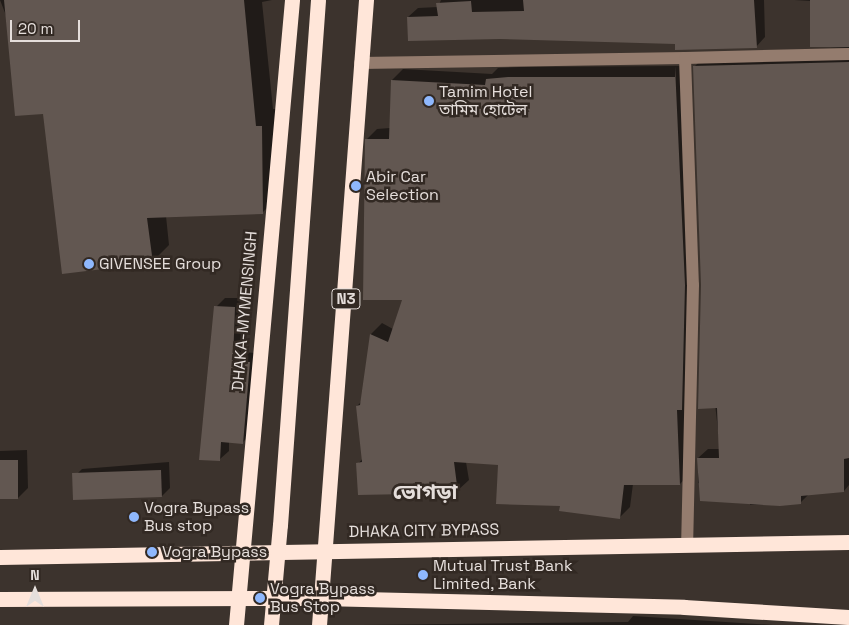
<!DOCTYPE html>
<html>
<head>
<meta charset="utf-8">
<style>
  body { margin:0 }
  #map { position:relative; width:849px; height:625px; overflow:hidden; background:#3c332d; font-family:"Space Grotesk","Noto Sans Bengali",sans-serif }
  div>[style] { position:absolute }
  .shadow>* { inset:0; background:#0007 }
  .building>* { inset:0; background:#625751; transform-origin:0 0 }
  .minor>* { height:12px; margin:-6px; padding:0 6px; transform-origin:6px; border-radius:6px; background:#947c6e }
  .highway>* { height:15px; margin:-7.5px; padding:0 7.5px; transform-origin:7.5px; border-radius:7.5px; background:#ffe6d9 }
  .highway-bridge>* { height:15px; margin:-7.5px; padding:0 7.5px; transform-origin:7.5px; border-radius:7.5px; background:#ffe6d9 }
  .dots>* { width:14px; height:14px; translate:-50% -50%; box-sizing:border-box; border:2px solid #322923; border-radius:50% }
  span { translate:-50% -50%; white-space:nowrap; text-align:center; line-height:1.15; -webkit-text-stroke:5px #322923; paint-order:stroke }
  .shield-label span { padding:1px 4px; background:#322923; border:1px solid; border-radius:4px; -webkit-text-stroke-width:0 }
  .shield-label { font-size:15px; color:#e5dedb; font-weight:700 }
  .poi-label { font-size:16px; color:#e5dedb }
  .left { translate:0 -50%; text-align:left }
  .street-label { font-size:16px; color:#e5dedb }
  .district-label { font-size:21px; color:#e5dedb; font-weight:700 }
  .north { position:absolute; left:10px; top:565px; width:50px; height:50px; -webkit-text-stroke:4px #322923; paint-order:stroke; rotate:0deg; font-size:14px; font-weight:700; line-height:20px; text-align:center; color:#e5dedb }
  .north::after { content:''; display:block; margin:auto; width:18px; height:22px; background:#e5dedb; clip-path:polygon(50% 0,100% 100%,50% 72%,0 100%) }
  .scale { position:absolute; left:10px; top:20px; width:70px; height:22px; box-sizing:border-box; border:2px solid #e5dedb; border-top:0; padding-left:6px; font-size:15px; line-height:18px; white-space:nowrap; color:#e5dedb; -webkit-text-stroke:4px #322923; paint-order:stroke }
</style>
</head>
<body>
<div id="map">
  <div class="shadow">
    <div style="clip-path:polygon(0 0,272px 0,262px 2px,273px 109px,279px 109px,280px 195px,263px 212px,166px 216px,169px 245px,152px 262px,44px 113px)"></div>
    <div style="clip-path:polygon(441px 0,764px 0,765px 37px,756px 47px,677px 43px,408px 17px,418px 8px,438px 7px)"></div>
    <div style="clip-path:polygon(849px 0,849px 48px,811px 46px,811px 1px,794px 0)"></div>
    <div style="clip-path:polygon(849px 53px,849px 485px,844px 491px,809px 494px,800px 503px,750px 505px,750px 499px,698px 483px,698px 458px,708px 449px,720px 449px,702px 285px,695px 66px,704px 57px)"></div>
    <div style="clip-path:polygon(688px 57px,691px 472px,680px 484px,633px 484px,630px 507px,619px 518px,561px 505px,499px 463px,466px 462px,469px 480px,457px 491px,358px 464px,363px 458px,357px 406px,362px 401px,371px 334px,382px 323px,393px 329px,404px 298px,366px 140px,377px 129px,390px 128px,392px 80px,403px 69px,492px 74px,498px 68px,520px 67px,679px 66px)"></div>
    <div style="clip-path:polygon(225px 298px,244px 298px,241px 352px,258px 353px,251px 434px,242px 443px,229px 442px,229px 451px,220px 459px,216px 307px)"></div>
    <div style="clip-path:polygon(27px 450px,28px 488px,18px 498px,0 498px,0 451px)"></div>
    <div style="clip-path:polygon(169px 462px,170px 488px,162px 496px,74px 477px,82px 469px)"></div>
    <div style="clip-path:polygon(633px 616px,773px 625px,361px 625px,628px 622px)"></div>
  </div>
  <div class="building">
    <div style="clip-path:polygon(4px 0,244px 0,256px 126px,262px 126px,263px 214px,147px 218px,153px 263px,62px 274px,43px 114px,15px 116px)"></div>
    <div style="clip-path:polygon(523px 0,754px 0,757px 48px,675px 50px,675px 44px,500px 39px,408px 41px,407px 17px,438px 16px,436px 3px,471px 1px,472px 12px,524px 11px)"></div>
    <div style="left:810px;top:0;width:39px;height:47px"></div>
    <div style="clip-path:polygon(849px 62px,849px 458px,844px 459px,844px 492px,801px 496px,801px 504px,780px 506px,700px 501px,697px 458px,719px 458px,717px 408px,698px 409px,701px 285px,693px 66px)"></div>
    <div style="clip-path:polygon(675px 66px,685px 285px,682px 410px,677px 410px,680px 485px,624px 485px,620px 519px,559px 511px,560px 506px,496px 504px,498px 465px,454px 462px,458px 493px,358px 495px,356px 463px,362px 462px,356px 406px,360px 405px,370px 334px,388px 342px,402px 300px,363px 300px,365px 139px,389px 139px,391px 80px,485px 85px,486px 79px,508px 77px,675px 77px)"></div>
    <div style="clip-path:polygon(214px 306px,235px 307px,233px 361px,250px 362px,243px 444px,221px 442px,220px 461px,199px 460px)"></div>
    <div style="left:0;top:460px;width:18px;height:39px"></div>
    <div style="left:161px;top:470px;width:27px;height:89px;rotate:88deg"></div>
  </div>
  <div class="minor">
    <div style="left:685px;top:58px;width:164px;rotate:-1.4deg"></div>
    <div style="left:360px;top:63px;width:325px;rotate:-0.9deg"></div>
    <div style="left:685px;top:58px;width:227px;rotate:88deg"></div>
    <div style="left:693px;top:285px;width:260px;rotate:91.3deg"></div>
  </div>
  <div class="highway">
    <div style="left:280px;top:525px;width:526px;rotate:-85.86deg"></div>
    <div style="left:0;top:557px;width:849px;rotate:-1.01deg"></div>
    <div style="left:0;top:599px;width:321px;rotate:-0.2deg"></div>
    <div style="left:321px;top:598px;width:363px;rotate:1.4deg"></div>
    <div style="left:684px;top:607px;width:165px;rotate:3.5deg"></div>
    <div style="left:236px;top:625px;width:628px;rotate:-84.88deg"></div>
    <div style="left:319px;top:625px;width:627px;rotate:-85.7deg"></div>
  </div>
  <div class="highway-bridge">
    <div style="left:271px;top:625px;width:100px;rotate:-84.9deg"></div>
  </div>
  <div class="dots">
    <div style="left:429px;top:101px;background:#8fb8fd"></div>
    <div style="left:356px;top:186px;background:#8fb8fd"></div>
    <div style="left:89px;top:264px;background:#8fb8fd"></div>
    <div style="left:134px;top:517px;background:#8fb8fd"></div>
    <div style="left:152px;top:552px;background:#8fb8fd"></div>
    <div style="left:423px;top:575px;background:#8fb8fd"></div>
    <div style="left:260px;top:598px;background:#8fb8fd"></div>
  </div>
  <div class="shield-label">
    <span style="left:346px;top:299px">N3</span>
  </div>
  <div class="poi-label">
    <span class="left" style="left:439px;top:101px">Tamim Hotel<br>তামিম হোটেল</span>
    <span class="left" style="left:366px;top:186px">Abir Car<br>Selection</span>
    <span class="left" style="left:99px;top:264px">GIVENSEE Group</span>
    <span class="left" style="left:144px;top:517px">Vogra Bypass<br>Bus stop</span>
    <span class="left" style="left:162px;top:552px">Vogra Bypass</span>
    <span class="left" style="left:433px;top:575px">Mutual Trust Bank<br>Limited, Bank</span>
    <span class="left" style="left:270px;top:598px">Vogra Bypass<br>Bus Stop</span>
  </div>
  <div class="street-label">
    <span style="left:245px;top:311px;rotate:-85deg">DHAKA-MYMENSINGH</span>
    <span style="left:424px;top:531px;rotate:-1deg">DHAKA CITY BYPASS</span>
  </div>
  <div class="district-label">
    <span style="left:425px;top:492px">ভোগড়া</span>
  </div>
  <div class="north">N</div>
  <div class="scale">20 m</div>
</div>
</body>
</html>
